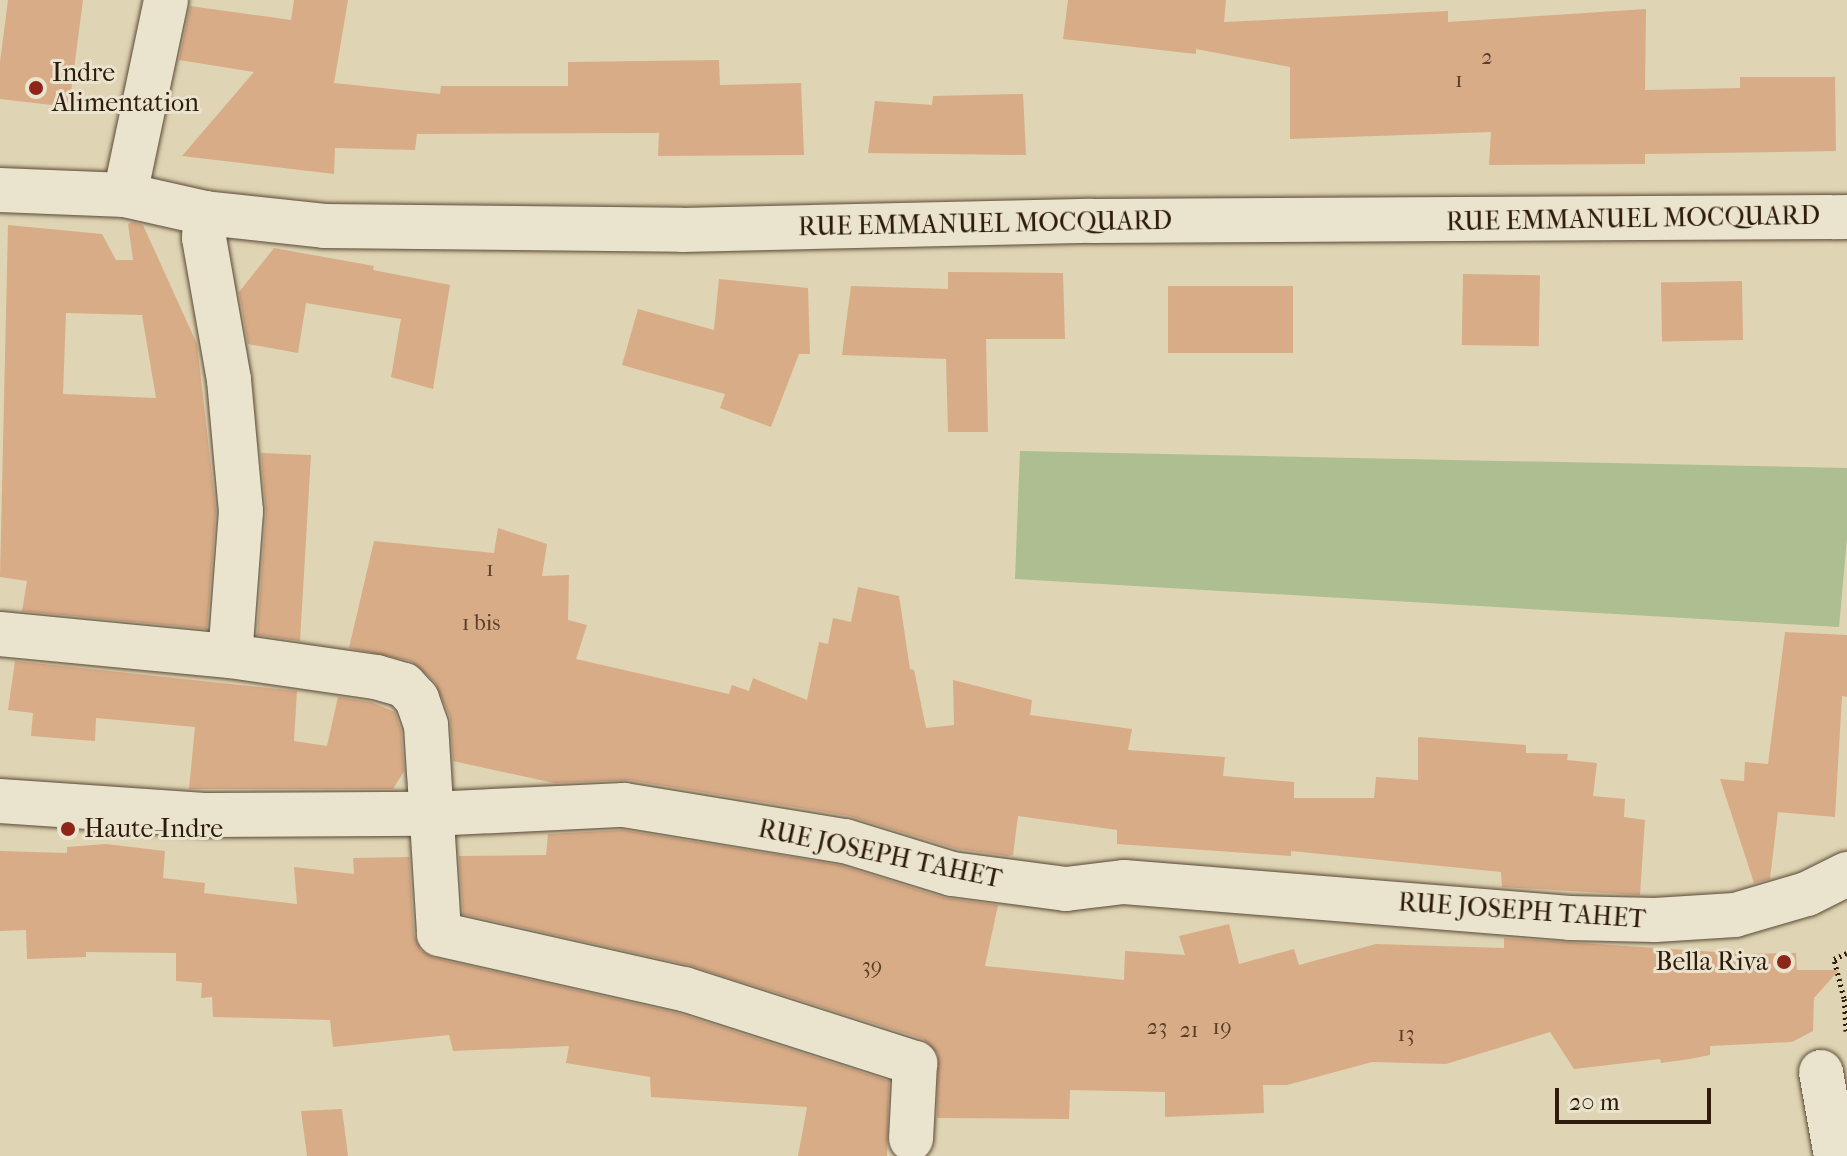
<!DOCTYPE html>
<html>
<head>
<meta charset="utf-8">
<style>
  body { margin:0 }
  #map { position:relative; width:1847px; height:1156px; overflow:hidden; background:#dfd4b3; font-family:"IM FELL French Canon",serif }
  div>[style] { position:absolute }
  .green>* { inset:0; background:#adbe90 }
  .building>* { inset:0; background:#d9ac88; transform-origin:0 0 }
  .path>* { height:5px; margin-top:-2.5px; transform-origin:0; background:repeating-linear-gradient(90deg,#2e1b0b 0 2px,transparent 0 6px) }
  .roads { filter:drop-shadow(0 0 2px #5a4935) drop-shadow(0 0 2px #5a4935) }
  .minor>* { height:44px; margin:-22px; padding:0 22px; transform-origin:22px; border-radius:22px; background:#eae3ce }
  .dots>* { width:22px; height:22px; translate:-50% -50%; box-sizing:border-box; border:4px solid #eae3ce; border-radius:50% }
  span { translate:-50% -50%; white-space:nowrap; text-align:center; line-height:1.15; -webkit-text-stroke:6px #eae3ce; paint-order:stroke }
  .number-label { font-size:22px; color:#593f2a }
  .number-label span { -webkit-text-stroke-width:0 }
  .poi-label { font-size:26px; color:#2e1b0b }
  .left { translate:0 -50%; text-align:left }
  .right { translate:-100% -50%; text-align:right }
  .street-label { font-size:26px; color:#2e1b0b }
  .scale { position:absolute; left:1555px; top:1088px; width:156px; height:36px; box-sizing:border-box; border:4px solid #2e1b0b; border-top:0; padding-left:10px; font-size:24px; line-height:28px; white-space:nowrap; color:#2e1b0b; -webkit-text-stroke:6px #eae3ce; paint-order:stroke }
</style>
</head>
<body>
<div id="map">
  <div class="green">
    <div style="clip-path:polygon(1020px 451px,1847px 468px,1847px 538px,1839px 627px,1015px 579px)"></div>
  </div>
  <div class="building">
    <div style="clip-path:polygon(8px 0,83px 0,69px 107px,0 99px,0 62px)"></div>
    <div style="clip-path:polygon(294px 0,348px 0,334px 83px,440px 94px,441px 86px,568px 86px,568px 62px,719px 60px,720px 85px,801px 83px,804px 155px,658px 156px,659px 133px,417px 134px,415px 150px,335px 148px,334px 174px,182px 156px,254px 72px,179px 60px,190px 6px,291px 20px)"></div>
    <div style="clip-path:polygon(1068px 0,1226px 0,1224px 22px,1448px 11px,1448px 22px,1646px 9px,1645px 90px,1740px 88px,1740px 77px,1835px 77px,1836px 151px,1645px 154px,1645px 164px,1489px 165px,1491px 132px,1290px 139px,1290px 67px,1196px 49px,1196px 54px,1063px 39px)"></div>
    <div style="clip-path:polygon(1023px 94px,1026px 155px,868px 153px,875px 101px,932px 105px,933px 96px)"></div>
    <div style="clip-path:polygon(evenodd,132px 222px,143px 225px,197px 344px,216px 511px,207px 629px,22px 611px,27px 581px,0 577px,8px 225px,102px 234px,116px 260px,133px 260px,128px 224px,132px 222px,66px 313px,142px 315px,156px 398px,63px 394px,66px 313px)"></div>
    <div style="clip-path:polygon(274px 248px,374px 266px,373px 270px,450px 285px,433px 389px,391px 377px,401px 319px,306px 303px,298px 353px,248px 344px,239px 292px)"></div>
    <div style="clip-path:polygon(948px 272px,1063px 273px,1065px 339px,986px 339px,988px 432px,948px 432px,946px 359px,842px 355px,851px 286px,948px 289px)"></div>
    <div style="left:1463px;top:274px;width:77px;height:71px;rotate:1deg"></div>
    <div style="clip-path:polygon(719px 279px,808px 288px,810px 354px,799px 354px,771px 427px,720px 408px,725px 394px,622px 365px,638px 309px,714px 330px)"></div>
    <div style="left:1742px;top:281px;width:59px;height:81px;rotate:89deg"></div>
    <div style="left:1168px;top:286px;width:125px;height:67px"></div>
    <div style="clip-path:polygon(261px 453px,311px 455px,300px 641px,257px 635px,266px 513px)"></div>
    <div style="clip-path:polygon(498px 528px,547px 544px,542px 576px,569px 575px,568px 620px,587px 625px,576px 659px,729px 694px,732px 685px,749px 691px,753px 678px,807px 700px,819px 642px,828px 644px,833px 618px,851px 622px,858px 587px,899px 596px,910px 669px,914px 670px,926px 728px,954px 725px,953px 680px,1032px 700px,1030px 715px,1132px 729px,1128px 750px,1225px 757px,1223px 776px,1294px 782px,1294px 798px,1374px 798px,1376px 777px,1418px 780px,1418px 737px,1526px 745px,1526px 753px,1568px 754px,1567px 760px,1597px 763px,1593px 796px,1625px 799px,1624px 817px,1645px 820px,1640px 895px,1502px 887px,1501px 872px,1291px 851px,1291px 856px,1117px 844px,1117px 830px,1018px 816px,1013px 855px,1008px 856px,957px 849px,849px 816px,628px 780px,554px 783px,453px 761px,450px 717px,435px 682px,411px 661px,349px 648px,374px 541px,494px 553px)"></div>
    <div style="clip-path:polygon(1785px 632px,1847px 635px,1847px 697px,1842px 696px,1835px 817px,1778px 812px,1770px 879px,1754px 883px,1720px 779px,1744px 781px,1745px 762px,1768px 764px)"></div>
    <div style="clip-path:polygon(15px 661px,297px 691px,294px 741px,327px 746px,338px 697px,371px 702px,395px 712px,401px 730px,404px 771px,393px 789px,189px 789px,195px 727px,96px 718px,95px 741px,31px 736px,33px 713px,8px 710px)"></div>
    <div style="clip-path:polygon(623px 830px,839px 865px,945px 898px,998px 905px,985px 966px,1124px 980px,1125px 951px,1185px 955px,1179px 936px,1229px 924px,1239px 964px,1294px 949px,1299px 965px,1376px 944px,1504px 948px,1504px 938px,1747px 954px,1796px 953px,1797px 970px,1839px 970px,1814px 998px,1813px 1031px,1792px 1042px,1710px 1046px,1710px 1055px,1690px 1059px,1661px 1063px,1660px 1059px,1574px 1069px,1550px 1032px,1446px 1064px,1372px 1062px,1287px 1085px,1263px 1085px,1264px 1113px,1165px 1117px,1165px 1092px,1070px 1090px,1069px 1119px,937px 1118px,938px 1054px,923px 1039px,689px 965px,463px 914px,459px 856px,546px 855px,548px 834px)"></div>
    <div style="clip-path:polygon(106px 844px,165px 851px,163px 878px,205px 883px,204px 893px,297px 904px,294px 867px,354px 874px,353px 858px,409px 857px,414px 936px,421px 951px,434px 958px,677px 1013px,889px 1081px,887px 1156px,798px 1156px,807px 1107px,651px 1097px,650px 1077px,566px 1063px,569px 1046px,453px 1051px,449px 1035px,333px 1047px,330px 1020px,213px 1017px,212px 997px,201px 998px,202px 983px,176px 981px,176px 953px,86px 952px,86px 957px,27px 959px,26px 930px,0 931px,0 851px,67px 853px,67px 847px)"></div>
    <div style="clip-path:polygon(342px 1109px,348px 1156px,307px 1156px,301px 1111px)"></div>
  </div>
  <div class="path">
    <div style="left:1846px;top:1031px;width:33px;rotate:-93deg"></div>
    <div style="left:1844px;top:998px;width:40px;rotate:-104.4deg"></div>
    <div style="left:1834px;top:959px;width:14px;rotate:-25deg"></div>
  </div>
  <div class="roads">
    <div class="minor">
      <div style="left:0;top:190px;width:125px;rotate:2.3deg"></div>
      <div style="left:125px;top:195px;width:82px;rotate:12.7deg"></div>
      <div style="left:205px;top:213px;width:120px;rotate:6.2deg"></div>
      <div style="left:324px;top:226px;width:358px;rotate:0.6deg"></div>
      <div style="left:682px;top:230px;width:409px;rotate:-1.3deg"></div>
      <div style="left:1091px;top:221px;width:756px;rotate:-0.3deg"></div>
      <div style="left:125px;top:195px;width:199px;rotate:-78.1deg"></div>
      <div style="left:205px;top:213px;width:25px;rotate:92deg"></div>
      <div style="left:204px;top:238px;width:144px;rotate:80deg"></div>
      <div style="left:229px;top:380px;width:132px;rotate:84.8deg"></div>
      <div style="left:241px;top:511px;width:145px;rotate:94.3deg"></div>
      <div style="left:0;top:634px;width:231px;rotate:5.5deg"></div>
      <div style="left:230px;top:656px;width:148px;rotate:8.2deg"></div>
      <div style="left:376px;top:677px;width:29px;rotate:16deg"></div>
      <div style="left:404px;top:685px;width:19px;rotate:47deg"></div>
      <div style="left:417px;top:699px;width:28px;rotate:71deg"></div>
      <div style="left:426px;top:725px;width:209px;rotate:86.4deg"></div>
      <div style="left:439px;top:934px;width:251px;rotate:12.7deg"></div>
      <div style="left:684px;top:989px;width:243px;rotate:17.8deg"></div>
      <div style="left:915px;top:1063px;width:76px;rotate:93deg"></div>
      <div style="left:0;top:801px;width:208px;rotate:3.9deg"></div>
      <div style="left:208px;top:815px;width:222px;rotate:-0.3deg"></div>
      <div style="left:430px;top:814px;width:194px;rotate:-2.7deg"></div>
      <div style="left:624px;top:805px;width:224px;rotate:9.3deg"></div>
      <div style="left:845px;top:841px;width:112px;rotate:17.1deg"></div>
      <div style="left:952px;top:874px;width:115px;rotate:7.5deg"></div>
      <div style="left:1066px;top:889px;width:58px;rotate:-6.9deg"></div>
      <div style="left:1124px;top:882px;width:447px;rotate:4.6deg"></div>
      <div style="left:1570px;top:918px;width:85px;rotate:1.3deg"></div>
      <div style="left:1655px;top:920px;width:80px;rotate:-3.6deg"></div>
      <div style="left:1735px;top:915px;width:75px;rotate:-16.3deg"></div>
      <div style="left:1807px;top:894px;width:45px;rotate:-26.6deg"></div>
      <div style="left:1821px;top:1072px;width:85px;rotate:79.9deg"></div>
    </div>
  </div>
  <div class="dots">
    <div style="left:36px;top:88px;background:#8f2418"></div>
    <div style="left:68px;top:829px;background:#8f2418"></div>
    <div style="left:1784px;top:962px;background:#8f2418"></div>
  </div>
  <div class="number-label">
    <span style="left:1487px;top:58px">2</span>
    <span style="left:1459px;top:81px">1</span>
    <span style="left:490px;top:570px">1</span>
    <span style="left:481px;top:624px">1 bis</span>
    <span style="left:872px;top:967px">39</span>
    <span style="left:1157px;top:1028px">23</span>
    <span style="left:1222px;top:1028px">19</span>
    <span style="left:1189px;top:1031px">21</span>
    <span style="left:1406px;top:1035px">13</span>
  </div>
  <div class="poi-label">
    <span class="left" style="left:52px;top:88px">Indre<br>Alimentation</span>
    <span class="left" style="left:84px;top:829px">Haute-Indre</span>
    <span class="right" style="left:1768px;top:962px">Bella Riva</span>
  </div>
  <div class="street-label">
    <span style="left:1633px;top:219px;rotate:-1deg">RUE EMMANUEL MOCQUARD</span>
    <span style="left:985px;top:224px;rotate:-1deg">RUE EMMANUEL MOCQUARD</span>
    <span style="left:880px;top:854px;rotate:12deg">RUE JOSEPH TAHET</span>
    <span style="left:1522px;top:911px;rotate:4deg">RUE JOSEPH TAHET</span>
  </div>
  <div class="scale">20 m</div>
</div>
</body>
</html>
